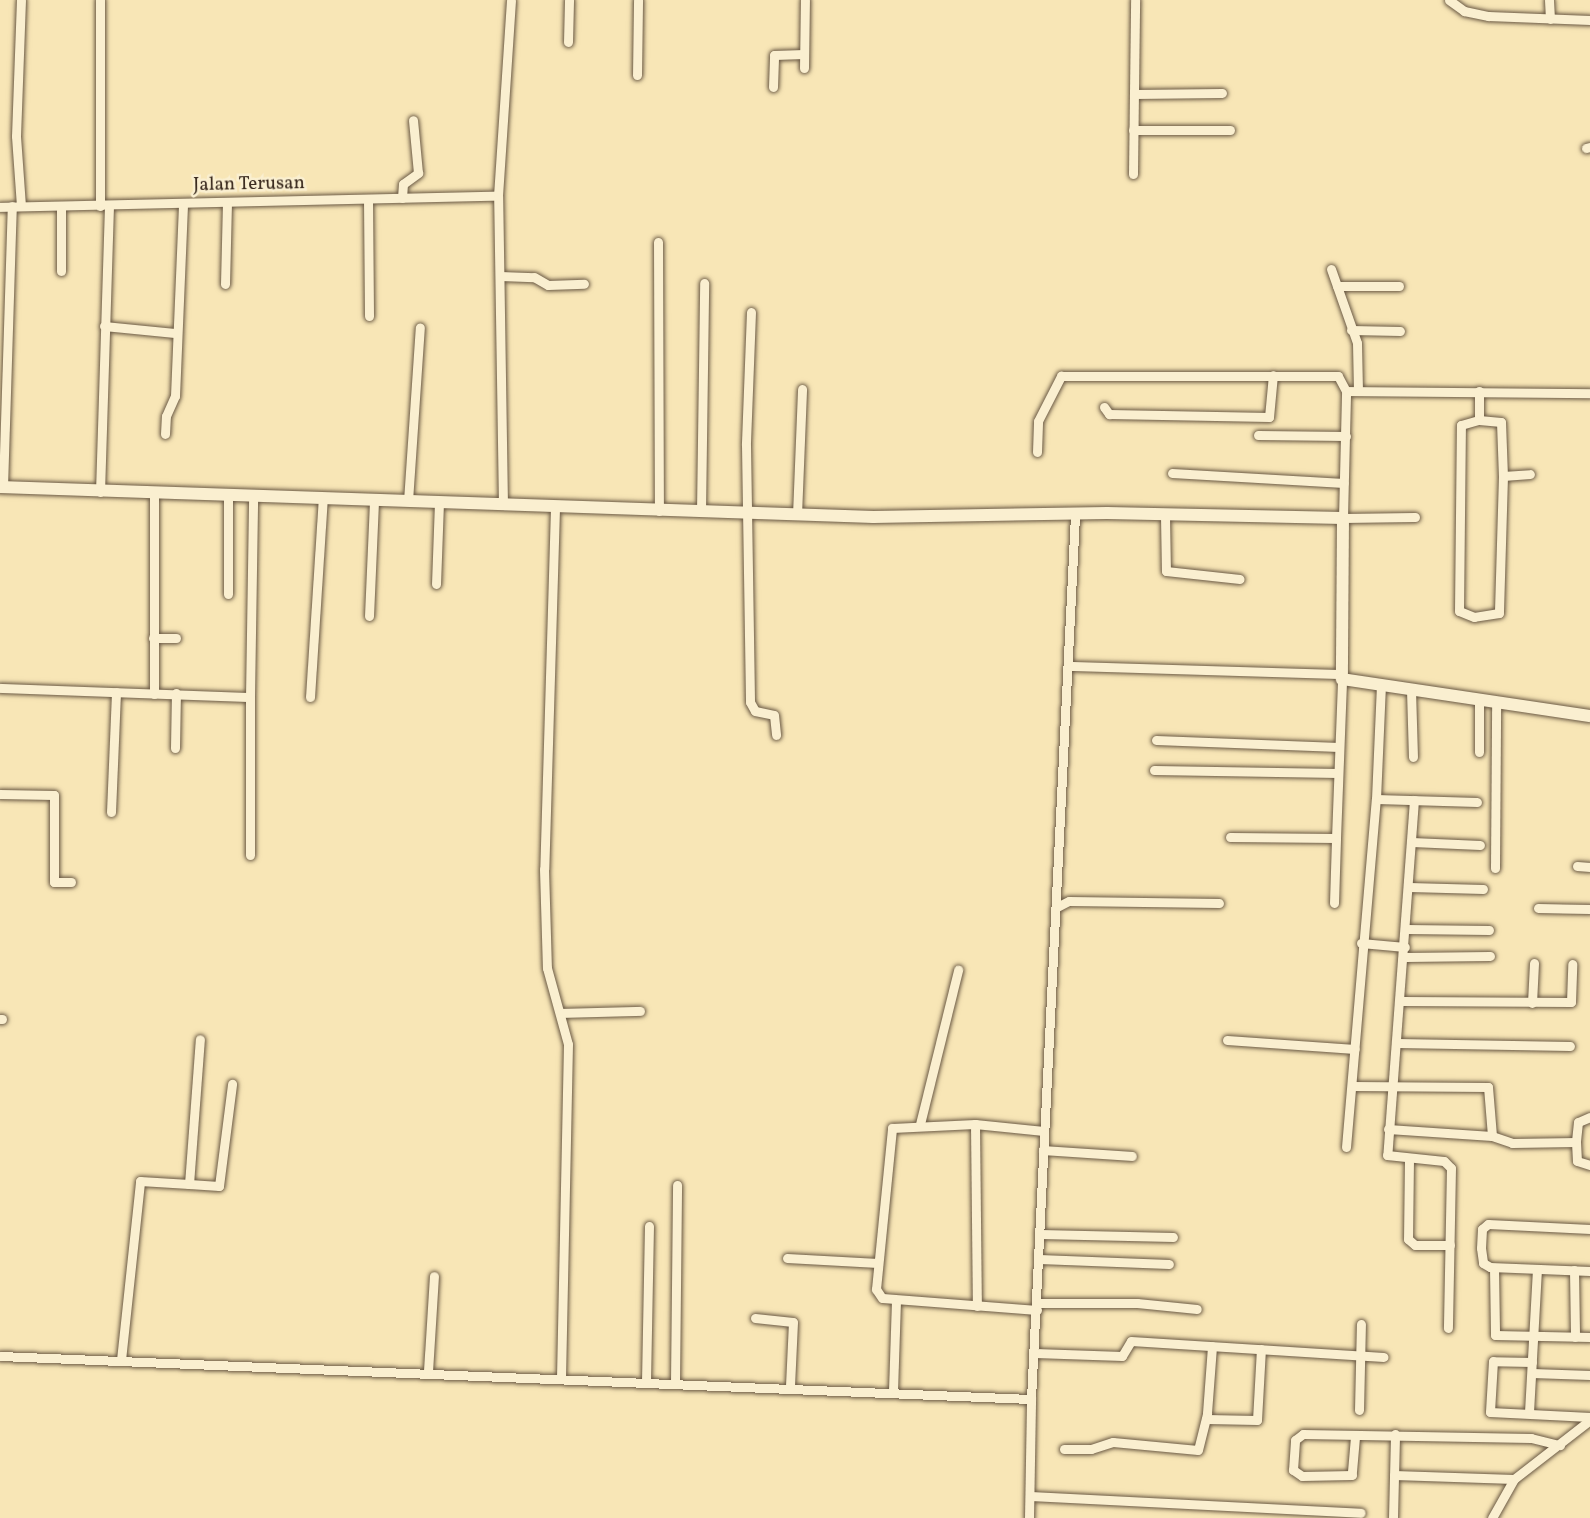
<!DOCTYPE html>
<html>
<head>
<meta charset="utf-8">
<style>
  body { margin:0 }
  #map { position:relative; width:1590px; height:1518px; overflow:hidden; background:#f8e6b6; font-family:Vollkorn,serif }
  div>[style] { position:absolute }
  .roads { filter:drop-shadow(0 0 2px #6a5944) drop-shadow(0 0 2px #6a5944) }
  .street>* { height:9px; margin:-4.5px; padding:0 4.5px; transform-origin:4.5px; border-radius:4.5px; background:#faefd0 }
  .secondary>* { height:12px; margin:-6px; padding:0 6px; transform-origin:6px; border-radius:6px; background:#faefd0 }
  span { translate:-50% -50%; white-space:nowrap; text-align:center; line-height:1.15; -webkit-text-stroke:5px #faefd0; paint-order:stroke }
  .street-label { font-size:19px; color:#3a2a1e }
</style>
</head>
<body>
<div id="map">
  <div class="roads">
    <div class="street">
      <div style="left:1449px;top:0;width:19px;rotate:36deg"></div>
      <div style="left:1464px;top:11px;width:25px;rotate:12deg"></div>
      <div style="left:1488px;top:16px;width:102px;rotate:2.2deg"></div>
      <div style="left:1549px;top:0;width:19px;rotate:87deg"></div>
      <div style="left:568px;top:42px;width:42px;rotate:-88.6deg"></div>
      <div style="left:804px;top:68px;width:68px;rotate:-89.2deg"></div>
      <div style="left:637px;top:75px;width:75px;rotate:-89.2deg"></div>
      <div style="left:773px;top:87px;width:32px;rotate:-88deg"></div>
      <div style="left:774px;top:55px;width:30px;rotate:-2deg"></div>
      <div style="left:1134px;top:94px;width:88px;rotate:-0.7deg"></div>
      <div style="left:1133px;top:130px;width:97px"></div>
      <div style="left:1586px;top:148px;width:4px;rotate:-14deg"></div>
      <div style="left:1133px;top:174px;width:174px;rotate:-89.3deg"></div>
      <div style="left:402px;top:198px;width:14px;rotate:-86deg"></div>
      <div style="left:403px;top:184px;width:19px;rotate:-36deg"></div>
      <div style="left:418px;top:173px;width:53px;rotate:-95.4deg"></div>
      <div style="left:368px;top:199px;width:117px;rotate:89.5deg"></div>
      <div style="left:21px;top:206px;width:70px;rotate:-94.1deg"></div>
      <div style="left:16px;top:136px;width:136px;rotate:-87.9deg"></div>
      <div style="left:61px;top:206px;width:65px;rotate:90deg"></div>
      <div style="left:100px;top:206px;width:206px;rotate:-90deg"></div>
      <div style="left:0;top:207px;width:498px;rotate:-1.3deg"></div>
      <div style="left:658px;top:242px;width:269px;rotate:89.8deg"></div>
      <div style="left:1331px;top:269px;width:78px;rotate:70.6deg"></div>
      <div style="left:1357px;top:343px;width:46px;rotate:88.8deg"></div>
      <div style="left:500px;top:276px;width:34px;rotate:2deg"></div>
      <div style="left:534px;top:277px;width:16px;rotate:30deg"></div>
      <div style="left:548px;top:285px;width:36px;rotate:-2deg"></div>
      <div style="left:225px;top:284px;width:81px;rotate:-88.6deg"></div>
      <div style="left:1337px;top:286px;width:62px"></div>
      <div style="left:751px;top:312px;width:133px;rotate:92.2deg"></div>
      <div style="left:746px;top:445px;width:257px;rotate:89.1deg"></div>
      <div style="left:750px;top:702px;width:10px;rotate:61deg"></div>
      <div style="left:755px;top:711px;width:19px;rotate:12deg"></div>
      <div style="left:774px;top:715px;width:20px;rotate:84deg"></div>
      <div style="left:104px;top:326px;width:71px;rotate:5.6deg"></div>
      <div style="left:1351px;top:330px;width:49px;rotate:1.2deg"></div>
      <div style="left:1479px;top:391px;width:29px;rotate:90deg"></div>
      <div style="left:1104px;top:407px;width:9px;rotate:54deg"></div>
      <div style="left:1109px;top:414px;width:160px;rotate:1.1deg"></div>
      <div style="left:1269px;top:417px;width:42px;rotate:-84.6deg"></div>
      <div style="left:1479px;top:420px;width:22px;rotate:5deg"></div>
      <div style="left:1501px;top:422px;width:54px;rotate:87.9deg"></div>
      <div style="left:1503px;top:476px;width:137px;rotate:91.7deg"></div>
      <div style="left:1499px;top:613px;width:25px;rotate:171deg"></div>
      <div style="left:1474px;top:617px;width:16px;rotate:-158deg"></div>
      <div style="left:1459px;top:611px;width:186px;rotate:-89.4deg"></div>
      <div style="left:1461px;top:425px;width:19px;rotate:-16deg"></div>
      <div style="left:165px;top:434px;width:18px;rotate:-87deg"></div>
      <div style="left:166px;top:416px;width:22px;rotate:-66deg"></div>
      <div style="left:175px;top:396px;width:192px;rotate:-87.6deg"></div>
      <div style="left:1258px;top:435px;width:88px;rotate:0.7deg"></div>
      <div style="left:1037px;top:452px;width:31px;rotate:-88deg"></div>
      <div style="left:1038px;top:421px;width:51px;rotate:-62.9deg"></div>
      <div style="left:1061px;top:376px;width:277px"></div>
      <div style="left:1338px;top:376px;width:17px;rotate:62deg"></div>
      <div style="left:1172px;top:473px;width:172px;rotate:3.3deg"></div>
      <div style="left:1503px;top:476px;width:27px;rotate:-4deg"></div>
      <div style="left:3px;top:487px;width:281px;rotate:-88.2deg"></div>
      <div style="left:100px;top:492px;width:286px;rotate:-88.2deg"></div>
      <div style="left:408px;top:501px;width:174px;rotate:-86.1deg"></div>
      <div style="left:503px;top:505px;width:309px;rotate:-90.9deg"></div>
      <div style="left:498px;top:196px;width:196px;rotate:-86.2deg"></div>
      <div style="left:555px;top:508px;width:361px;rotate:91.7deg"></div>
      <div style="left:544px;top:869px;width:99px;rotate:88.3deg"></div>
      <div style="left:547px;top:968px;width:79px;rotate:74.6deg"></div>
      <div style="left:568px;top:1044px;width:333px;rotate:91.2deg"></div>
      <div style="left:701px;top:512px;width:229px;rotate:-89.2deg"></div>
      <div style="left:797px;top:515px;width:126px;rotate:-87.7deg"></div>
      <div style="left:1165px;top:516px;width:55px;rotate:89deg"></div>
      <div style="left:1166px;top:571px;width:74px;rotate:6.2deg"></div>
      <div style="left:1415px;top:517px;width:72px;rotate:179.2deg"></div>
      <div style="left:1343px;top:518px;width:127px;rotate:-88.6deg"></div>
      <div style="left:1346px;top:391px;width:244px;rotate:0.5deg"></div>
      <div style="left:436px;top:584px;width:81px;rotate:-87.9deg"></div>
      <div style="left:228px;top:594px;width:99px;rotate:-90deg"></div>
      <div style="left:369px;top:616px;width:116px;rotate:-87.5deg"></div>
      <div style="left:153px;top:638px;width:23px"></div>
      <div style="left:1069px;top:666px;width:273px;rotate:1.7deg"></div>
      <div style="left:0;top:688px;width:250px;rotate:2.1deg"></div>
      <div style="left:250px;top:697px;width:201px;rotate:-89.1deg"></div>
      <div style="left:1411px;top:690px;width:67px;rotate:88.3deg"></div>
      <div style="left:154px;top:694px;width:201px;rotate:-90deg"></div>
      <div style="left:310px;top:697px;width:199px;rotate:-86.3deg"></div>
      <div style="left:1156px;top:740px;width:183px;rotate:2.2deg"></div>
      <div style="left:175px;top:748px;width:55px;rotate:-89deg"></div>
      <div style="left:1479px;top:752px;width:50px;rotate:-90deg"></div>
      <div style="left:1154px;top:770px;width:184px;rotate:0.9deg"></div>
      <div style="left:0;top:794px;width:54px;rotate:1.1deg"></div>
      <div style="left:54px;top:795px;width:87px;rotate:90deg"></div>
      <div style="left:54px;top:882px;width:17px"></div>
      <div style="left:1376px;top:799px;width:101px;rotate:1.7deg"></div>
      <div style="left:1414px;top:800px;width:356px;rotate:94.3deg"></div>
      <div style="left:1387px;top:1155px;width:57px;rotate:6deg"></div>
      <div style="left:1444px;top:1161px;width:10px;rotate:45deg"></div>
      <div style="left:1451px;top:1168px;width:160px;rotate:91.1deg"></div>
      <div style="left:111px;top:812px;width:120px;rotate:-87.6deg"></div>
      <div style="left:1230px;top:837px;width:106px;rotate:0.5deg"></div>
      <div style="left:1336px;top:838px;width:159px;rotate:-87.8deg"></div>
      <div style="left:1412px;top:842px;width:68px;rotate:2.5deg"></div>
      <div style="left:250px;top:855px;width:158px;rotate:-90deg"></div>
      <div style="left:1577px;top:866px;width:13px;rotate:4deg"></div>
      <div style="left:1495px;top:868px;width:163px;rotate:-89.6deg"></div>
      <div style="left:1409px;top:887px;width:74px;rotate:1.5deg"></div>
      <div style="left:1334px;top:903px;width:65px;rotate:-88.2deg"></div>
      <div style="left:1057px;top:907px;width:13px;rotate:-27deg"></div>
      <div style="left:1069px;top:901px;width:150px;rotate:0.8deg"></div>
      <div style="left:1538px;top:908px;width:52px;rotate:1.1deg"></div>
      <div style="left:1406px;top:929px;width:83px;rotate:0.7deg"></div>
      <div style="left:1361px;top:943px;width:44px;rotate:5.2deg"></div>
      <div style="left:1405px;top:957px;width:85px;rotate:-0.7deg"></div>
      <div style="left:1402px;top:1001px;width:169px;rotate:0.3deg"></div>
      <div style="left:1571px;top:1002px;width:38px;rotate:-88deg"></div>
      <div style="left:1532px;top:1003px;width:40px;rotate:-87.1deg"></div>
      <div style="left:563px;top:1013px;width:77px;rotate:-1.5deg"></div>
      <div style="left:0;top:1019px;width:2px"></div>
      <div style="left:1227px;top:1040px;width:128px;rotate:4deg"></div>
      <div style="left:1397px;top:1043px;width:173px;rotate:1deg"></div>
      <div style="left:1352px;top:1086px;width:136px;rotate:0.4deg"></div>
      <div style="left:1488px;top:1087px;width:49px;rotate:85.3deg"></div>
      <div style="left:1590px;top:1117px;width:13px;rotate:157deg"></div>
      <div style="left:1578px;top:1122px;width:20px;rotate:96deg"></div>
      <div style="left:1576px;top:1142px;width:19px;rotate:87deg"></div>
      <div style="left:1577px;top:1161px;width:14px;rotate:17deg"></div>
      <div style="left:920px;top:1124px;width:159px;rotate:-76.1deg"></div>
      <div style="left:975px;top:1124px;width:182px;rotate:89.4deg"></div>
      <div style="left:1388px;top:1129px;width:104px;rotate:3.9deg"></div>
      <div style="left:1492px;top:1136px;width:21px;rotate:19deg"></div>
      <div style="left:1512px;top:1143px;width:64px;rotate:-0.9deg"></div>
      <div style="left:1346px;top:1147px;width:349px;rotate:-85.1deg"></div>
      <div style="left:1376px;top:799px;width:114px;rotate:-87.5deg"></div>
      <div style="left:1043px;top:1150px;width:89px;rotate:3.9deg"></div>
      <div style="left:1409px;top:1159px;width:80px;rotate:90.7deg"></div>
      <div style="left:1408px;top:1239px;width:9px;rotate:41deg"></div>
      <div style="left:1415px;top:1245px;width:35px"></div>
      <div style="left:189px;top:1184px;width:30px;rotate:4deg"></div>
      <div style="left:219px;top:1186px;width:103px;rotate:-82.7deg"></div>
      <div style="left:1590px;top:1229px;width:102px;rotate:-177.2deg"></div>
      <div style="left:1488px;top:1224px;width:8px;rotate:140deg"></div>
      <div style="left:1482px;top:1229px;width:19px;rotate:93deg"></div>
      <div style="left:1481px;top:1248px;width:15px;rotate:82deg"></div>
      <div style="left:1483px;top:1263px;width:8px;rotate:30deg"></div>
      <div style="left:1490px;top:1267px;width:100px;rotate:2.3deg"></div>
      <div style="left:1040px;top:1234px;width:133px;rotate:1.3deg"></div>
      <div style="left:787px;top:1258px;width:91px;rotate:3.1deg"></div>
      <div style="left:1039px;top:1259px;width:130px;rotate:2.2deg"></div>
      <div style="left:1494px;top:1268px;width:67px;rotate:89.1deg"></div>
      <div style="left:1495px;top:1335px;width:95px;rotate:1.2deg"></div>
      <div style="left:1574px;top:1270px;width:67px;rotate:89.1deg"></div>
      <div style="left:1037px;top:1303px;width:100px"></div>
      <div style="left:1137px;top:1303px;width:60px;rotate:5.7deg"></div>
      <div style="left:1037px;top:1310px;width:155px;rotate:-175.6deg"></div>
      <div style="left:882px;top:1298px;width:11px;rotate:-124deg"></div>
      <div style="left:876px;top:1289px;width:162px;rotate:-84.3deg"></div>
      <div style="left:892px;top:1128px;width:83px;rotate:-2.8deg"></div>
      <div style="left:975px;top:1124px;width:69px;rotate:5.8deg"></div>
      <div style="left:755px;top:1318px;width:38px;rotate:6deg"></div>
      <div style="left:793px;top:1322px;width:64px;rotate:92.7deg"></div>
      <div style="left:1035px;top:1353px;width:87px;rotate:2deg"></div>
      <div style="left:1122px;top:1356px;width:17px;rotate:-59deg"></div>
      <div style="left:1131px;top:1341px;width:253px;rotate:3.6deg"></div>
      <div style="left:0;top:1356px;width:1032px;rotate:2.39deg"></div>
      <div style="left:1031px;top:1399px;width:885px;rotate:-87.15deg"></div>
      <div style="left:121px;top:1360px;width:180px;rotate:-83.9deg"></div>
      <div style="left:140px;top:1181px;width:49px;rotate:3.5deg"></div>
      <div style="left:189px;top:1184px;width:145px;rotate:-85.7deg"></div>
      <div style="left:1532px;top:1362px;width:39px;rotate:-179deg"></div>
      <div style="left:1493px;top:1361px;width:51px;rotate:93.4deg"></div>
      <div style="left:1490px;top:1412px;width:100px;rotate:2.9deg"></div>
      <div style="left:428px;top:1371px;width:95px;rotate:-86.4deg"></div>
      <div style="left:1532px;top:1373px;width:58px;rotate:2deg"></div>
      <div style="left:646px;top:1382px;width:156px;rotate:-88.9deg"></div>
      <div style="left:675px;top:1383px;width:198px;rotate:-89.4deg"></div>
      <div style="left:893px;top:1391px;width:91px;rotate:-88.1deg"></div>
      <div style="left:1359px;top:1410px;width:86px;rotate:-88.7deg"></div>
      <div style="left:1529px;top:1412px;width:143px;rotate:-86.8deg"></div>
      <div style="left:1206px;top:1419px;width:51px;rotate:1.1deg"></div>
      <div style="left:1257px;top:1420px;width:71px;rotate:-86.8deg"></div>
      <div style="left:1355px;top:1437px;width:38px;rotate:95deg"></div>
      <div style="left:1352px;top:1475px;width:50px;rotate:178.9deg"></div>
      <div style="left:1302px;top:1476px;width:11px;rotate:-146deg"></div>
      <div style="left:1293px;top:1470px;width:30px;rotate:-86deg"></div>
      <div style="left:1295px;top:1440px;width:10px;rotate:-37deg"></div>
      <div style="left:1303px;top:1434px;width:228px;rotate:1deg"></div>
      <div style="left:1531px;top:1438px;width:30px;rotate:14deg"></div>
      <div style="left:1064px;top:1449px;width:27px"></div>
      <div style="left:1091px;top:1449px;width:23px;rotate:-18deg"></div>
      <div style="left:1113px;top:1442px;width:85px;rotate:5.4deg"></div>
      <div style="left:1198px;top:1450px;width:38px;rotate:-76deg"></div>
      <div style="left:1207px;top:1413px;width:67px;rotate:-85.7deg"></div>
      <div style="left:1394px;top:1475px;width:120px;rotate:1.9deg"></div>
      <div style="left:1030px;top:1496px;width:331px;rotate:2.9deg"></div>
      <div style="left:1029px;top:1518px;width:119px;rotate:-89deg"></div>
      <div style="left:1393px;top:1518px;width:84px;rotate:-88.6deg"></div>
      <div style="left:1492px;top:1518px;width:45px;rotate:-60.6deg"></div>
      <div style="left:1514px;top:1479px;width:96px;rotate:-37.8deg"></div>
    </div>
    <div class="secondary">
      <div style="left:0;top:487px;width:874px;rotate:1.97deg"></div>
      <div style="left:873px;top:517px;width:234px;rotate:-1deg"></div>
      <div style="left:1107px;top:513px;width:236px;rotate:1.2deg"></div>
      <div style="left:1343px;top:518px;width:161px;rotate:90.4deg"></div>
      <div style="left:1342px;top:679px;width:251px;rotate:8.5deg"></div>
    </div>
  </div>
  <div class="street-label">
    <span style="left:249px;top:185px;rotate:-1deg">Jalan Terusan</span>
  </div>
</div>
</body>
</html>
